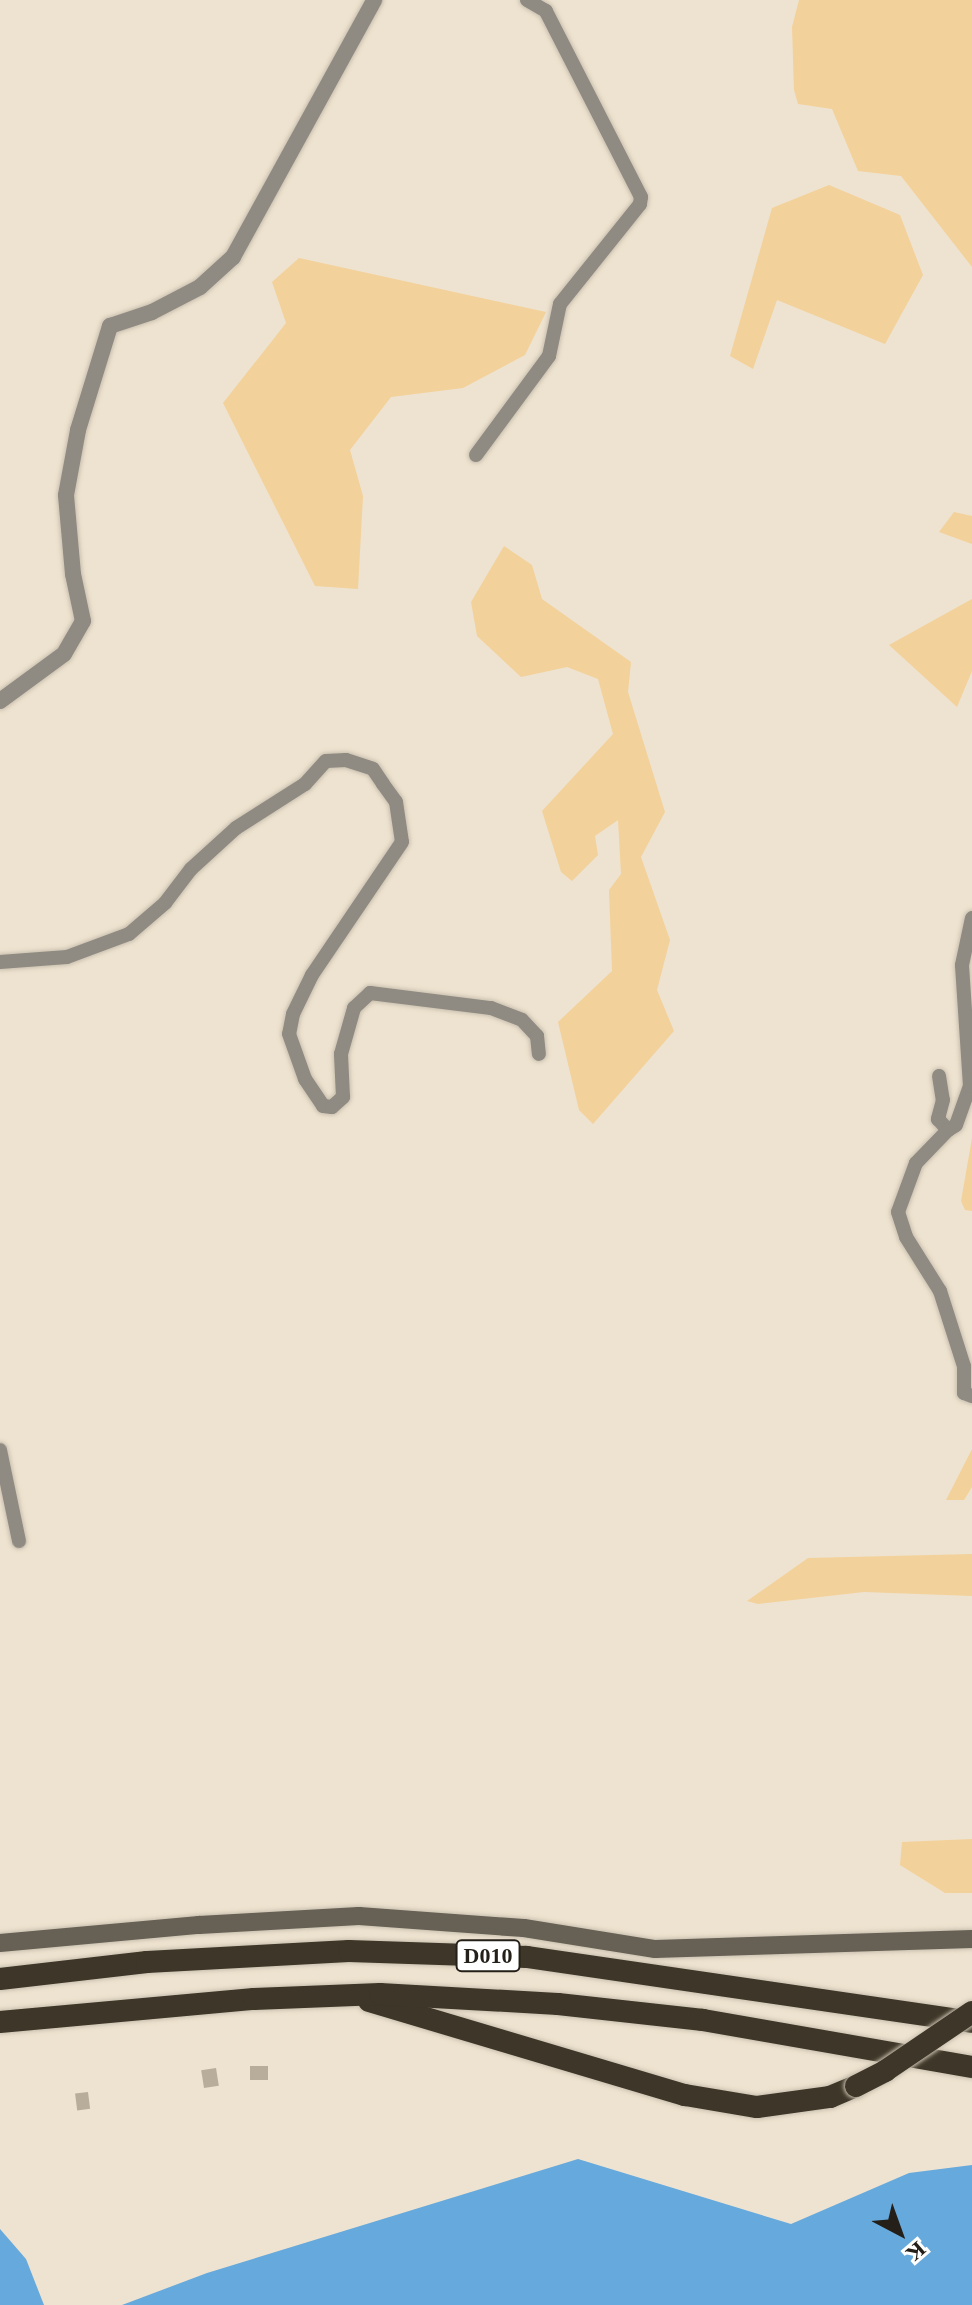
<!DOCTYPE html>
<html>
<head>
<meta charset="utf-8">
<style>
  body { margin:0 }
  #map { position:relative; width:972px; height:2305px; overflow:hidden; background:#eee3d0; font-family:"Times New Roman",serif }
  div>[style] { position:absolute }
  .green>* { inset:0; background:#f3d19a }
  .water>* { inset:0; background:#66a9dd }
  .building>* { inset:0; background:#b8ad9b; transform-origin:0 0 }
  .roads { filter:drop-shadow(0 0 2px #cac0af) drop-shadow(0 0 2px #cac0af) }
  .minor>* { height:14px; margin:-7px; padding:0 7px; transform-origin:7px; border-radius:7px; background:#8f8a82 }
  .tertiary>* { height:16px; margin:-8px; padding:0 8px; transform-origin:8px; border-radius:8px; background:#8f8a82 }
  .secondary>* { height:18px; margin:-9px; padding:0 9px; transform-origin:9px; border-radius:9px; background:#666055 }
  .trunk>* { height:22px; margin:-11px; padding:0 11px; transform-origin:11px; border-radius:11px; background:#3e3628 }
  .bridges { filter:drop-shadow(0 0 2px #cac0af) drop-shadow(0 0 2px #cac0af) }
  .trunk-bridge>* { height:22px; margin:-11px; padding:0 11px; transform-origin:11px; border-radius:11px; background:#3e3628 }
  span { translate:-50% -50%; white-space:nowrap; text-align:center; line-height:1.15; -webkit-text-stroke:7px #fff; paint-order:stroke }
  .shield-label span { padding:2px 6px; background:#fff; border:2px solid; border-radius:6px; -webkit-text-stroke-width:0 }
  .shield-label { font-size:22px; color:#242019; font-weight:700 }
  .north { position:absolute; left:860px; top:2193px; width:80px; height:80px; -webkit-text-stroke:6px #fff; paint-order:stroke; rotate:139deg; font-size:22px; font-weight:700; line-height:32px; text-align:center; color:#242019 }
  .north::after { content:''; display:block; margin:auto; width:28px; height:36px; background:#242019; clip-path:polygon(50% 0,100% 100%,50% 72%,0 100%) }
</style>
</head>
<body>
<div id="map">
  <div class="green">
    <div style="clip-path:polygon(799px 0,972px 0,972px 267px,901px 176px,858px 171px,832px 109px,798px 104px,794px 90px,792px 27px)"></div>
    <div style="clip-path:polygon(829px 185px,900px 215px,923px 275px,885px 344px,777px 300px,753px 369px,730px 356px,772px 208px)"></div>
    <div style="clip-path:polygon(299px 258px,546px 312px,525px 355px,463px 388px,391px 397px,350px 450px,363px 496px,358px 589px,315px 586px,223px 403px,286px 323px,272px 282px)"></div>
    <div style="clip-path:polygon(954px 512px,972px 516px,972px 544px,939px 532px)"></div>
    <div style="clip-path:polygon(504px 546px,532px 565px,542px 599px,631px 662px,628px 692px,665px 812px,641px 857px,670px 940px,657px 990px,674px 1031px,593px 1124px,579px 1110px,558px 1022px,612px 971px,609px 890px,621px 874px,618px 820px,595px 836px,598px 855px,572px 881px,561px 872px,542px 811px,613px 734px,598px 679px,567px 667px,521px 677px,477px 636px,471px 602px)"></div>
    <div style="clip-path:polygon(972px 599px,972px 671px,957px 707px,889px 645px)"></div>
    <div style="clip-path:polygon(972px 1138px,972px 1211px,965px 1210px,961px 1201px)"></div>
    <div style="clip-path:polygon(972px 1449px,972px 1487px,964px 1500px,946px 1500px)"></div>
    <div style="clip-path:polygon(972px 1554px,972px 1596px,864px 1592px,758px 1604px,747px 1601px,808px 1558px)"></div>
    <div style="clip-path:polygon(972px 1839px,972px 1893px,945px 1893px,900px 1865px,902px 1842px)"></div>
  </div>
  <div class="water">
    <div style="clip-path:polygon(578px 2159px,791px 2224px,909px 2173px,972px 2165px,972px 2305px,122px 2305px,207px 2273px)"></div>
    <div style="clip-path:polygon(0 2229px,26px 2259px,44px 2305px,0 2305px)"></div>
  </div>
  <div class="building">
    <div style="left:250px;top:2066px;width:18px;height:14px"></div>
    <div style="left:216px;top:2068px;width:18px;height:15px;rotate:81deg"></div>
    <div style="left:88px;top:2092px;width:17px;height:13px;rotate:83deg"></div>
  </div>
  <div class="roads">
    <div class="minor">
      <div style="left:476px;top:455px;width:123px;rotate:-53.6deg"></div>
      <div style="left:549px;top:356px;width:53px;rotate:-78.1deg"></div>
      <div style="left:560px;top:304px;width:128px;rotate:-51.3deg"></div>
      <div style="left:640px;top:204px;width:7px;rotate:-82deg"></div>
      <div style="left:641px;top:197px;width:209px;rotate:-117.1deg"></div>
      <div style="left:546px;top:11px;width:22px;rotate:-150deg"></div>
      <div style="left:0;top:962px;width:67px;rotate:-4.3deg"></div>
      <div style="left:67px;top:957px;width:66px;rotate:-20.4deg"></div>
      <div style="left:129px;top:934px;width:48px;rotate:-40.7deg"></div>
      <div style="left:165px;top:903px;width:43px;rotate:-52.6deg"></div>
      <div style="left:191px;top:869px;width:61px;rotate:-42.3deg"></div>
      <div style="left:236px;top:828px;width:82px;rotate:-32.5deg"></div>
      <div style="left:305px;top:784px;width:31px;rotate:-48deg"></div>
      <div style="left:326px;top:761px;width:20px;rotate:-3deg"></div>
      <div style="left:346px;top:760px;width:28px;rotate:18deg"></div>
      <div style="left:373px;top:769px;width:18px;rotate:56deg"></div>
      <div style="left:383px;top:784px;width:22px;rotate:54deg"></div>
      <div style="left:396px;top:802px;width:40px;rotate:81.5deg"></div>
      <div style="left:402px;top:842px;width:161px;rotate:124.1deg"></div>
      <div style="left:312px;top:975px;width:43px;rotate:116deg"></div>
      <div style="left:293px;top:1014px;width:20px;rotate:101deg"></div>
      <div style="left:289px;top:1034px;width:48px;rotate:70.4deg"></div>
      <div style="left:305px;top:1079px;width:32px;rotate:56deg"></div>
      <div style="left:323px;top:1106px;width:9px;rotate:6deg"></div>
      <div style="left:332px;top:1107px;width:15px;rotate:-42deg"></div>
      <div style="left:343px;top:1097px;width:43px;rotate:-92.7deg"></div>
      <div style="left:341px;top:1054px;width:48px;rotate:-74.2deg"></div>
      <div style="left:354px;top:1008px;width:22px;rotate:-43deg"></div>
      <div style="left:370px;top:993px;width:122px;rotate:7.1deg"></div>
      <div style="left:491px;top:1008px;width:33px;rotate:21deg"></div>
      <div style="left:522px;top:1020px;width:22px;rotate:47deg"></div>
      <div style="left:537px;top:1036px;width:18px;rotate:84deg"></div>
      <div style="left:939px;top:1076px;width:24px;rotate:81deg"></div>
      <div style="left:943px;top:1100px;width:20px;rotate:105deg"></div>
      <div style="left:938px;top:1119px;width:15px;rotate:48deg"></div>
      <div style="left:948px;top:1130px;width:9px;rotate:-32deg"></div>
      <div style="left:956px;top:1125px;width:41px;rotate:-70.3deg"></div>
      <div style="left:970px;top:1086px;width:121px;rotate:-93.8deg"></div>
      <div style="left:962px;top:965px;width:48px;rotate:-78deg"></div>
      <div style="left:948px;top:1130px;width:46px;rotate:134.1deg"></div>
      <div style="left:916px;top:1163px;width:52px;rotate:110.2deg"></div>
      <div style="left:898px;top:1212px;width:26px;rotate:72deg"></div>
      <div style="left:906px;top:1237px;width:64px;rotate:57.8deg"></div>
      <div style="left:940px;top:1291px;width:79px;rotate:72.3deg"></div>
      <div style="left:964px;top:1366px;width:27px;rotate:90deg"></div>
      <div style="left:964px;top:1393px;width:9px;rotate:21deg"></div>
      <div style="left:0;top:1450px;width:93px;rotate:78.2deg"></div>
    </div>
    <div class="tertiary">
      <div style="left:0;top:701px;width:79px;rotate:-36.3deg"></div>
      <div style="left:64px;top:654px;width:38px;rotate:-60deg"></div>
      <div style="left:83px;top:621px;width:48px;rotate:-102deg"></div>
      <div style="left:73px;top:574px;width:79px;rotate:-95.1deg"></div>
      <div style="left:66px;top:495px;width:66px;rotate:-79.5deg"></div>
      <div style="left:78px;top:430px;width:109px;rotate:-72.9deg"></div>
      <div style="left:110px;top:326px;width:44px;rotate:-18.4deg"></div>
      <div style="left:152px;top:312px;width:54px;rotate:-27.5deg"></div>
      <div style="left:200px;top:287px;width:45px;rotate:-42.3deg"></div>
      <div style="left:233px;top:257px;width:293px;rotate:-61.2deg"></div>
    </div>
    <div class="secondary">
      <div style="left:0;top:1943px;width:200px;rotate:-5.2deg"></div>
      <div style="left:199px;top:1925px;width:160px;rotate:-3.2deg"></div>
      <div style="left:359px;top:1916px;width:165px;rotate:4.2deg"></div>
      <div style="left:524px;top:1928px;width:133px;rotate:9.1deg"></div>
      <div style="left:655px;top:1949px;width:317px;rotate:-1.8deg"></div>
    </div>
    <div class="trunk">
      <div style="left:0;top:1979px;width:148px;rotate:-6.6deg"></div>
      <div style="left:147px;top:1962px;width:202px;rotate:-3.1deg"></div>
      <div style="left:349px;top:1951px;width:178px;rotate:1.9deg"></div>
      <div style="left:527px;top:1957px;width:449px;rotate:8.3deg"></div>
      <div style="left:369px;top:2001px;width:330px;rotate:16.6deg"></div>
      <div style="left:685px;top:2095px;width:73px;rotate:9.5deg"></div>
      <div style="left:757px;top:2107px;width:74px;rotate:-7.8deg"></div>
      <div style="left:830px;top:2097px;width:28px;rotate:-23deg"></div>
      <div style="left:0;top:2022px;width:255px;rotate:-5.2deg"></div>
      <div style="left:254px;top:1999px;width:126px;rotate:-2.3deg"></div>
      <div style="left:380px;top:1994px;width:178px;rotate:3.2deg"></div>
      <div style="left:558px;top:2004px;width:146px;rotate:6.3deg"></div>
      <div style="left:703px;top:2020px;width:273px;rotate:9.9deg"></div>
    </div>
  </div>
  <div class="bridges">
    <div class="trunk-bridge">
      <div style="left:856px;top:2086px;width:33px;rotate:-27deg"></div>
      <div style="left:885px;top:2071px;width:105px;rotate:-34.1deg"></div>
    </div>
  </div>
  <div class="shield-label">
    <span style="left:488px;top:1956px">D010</span>
  </div>
  <div class="north">K</div>
</div>
</body>
</html>
